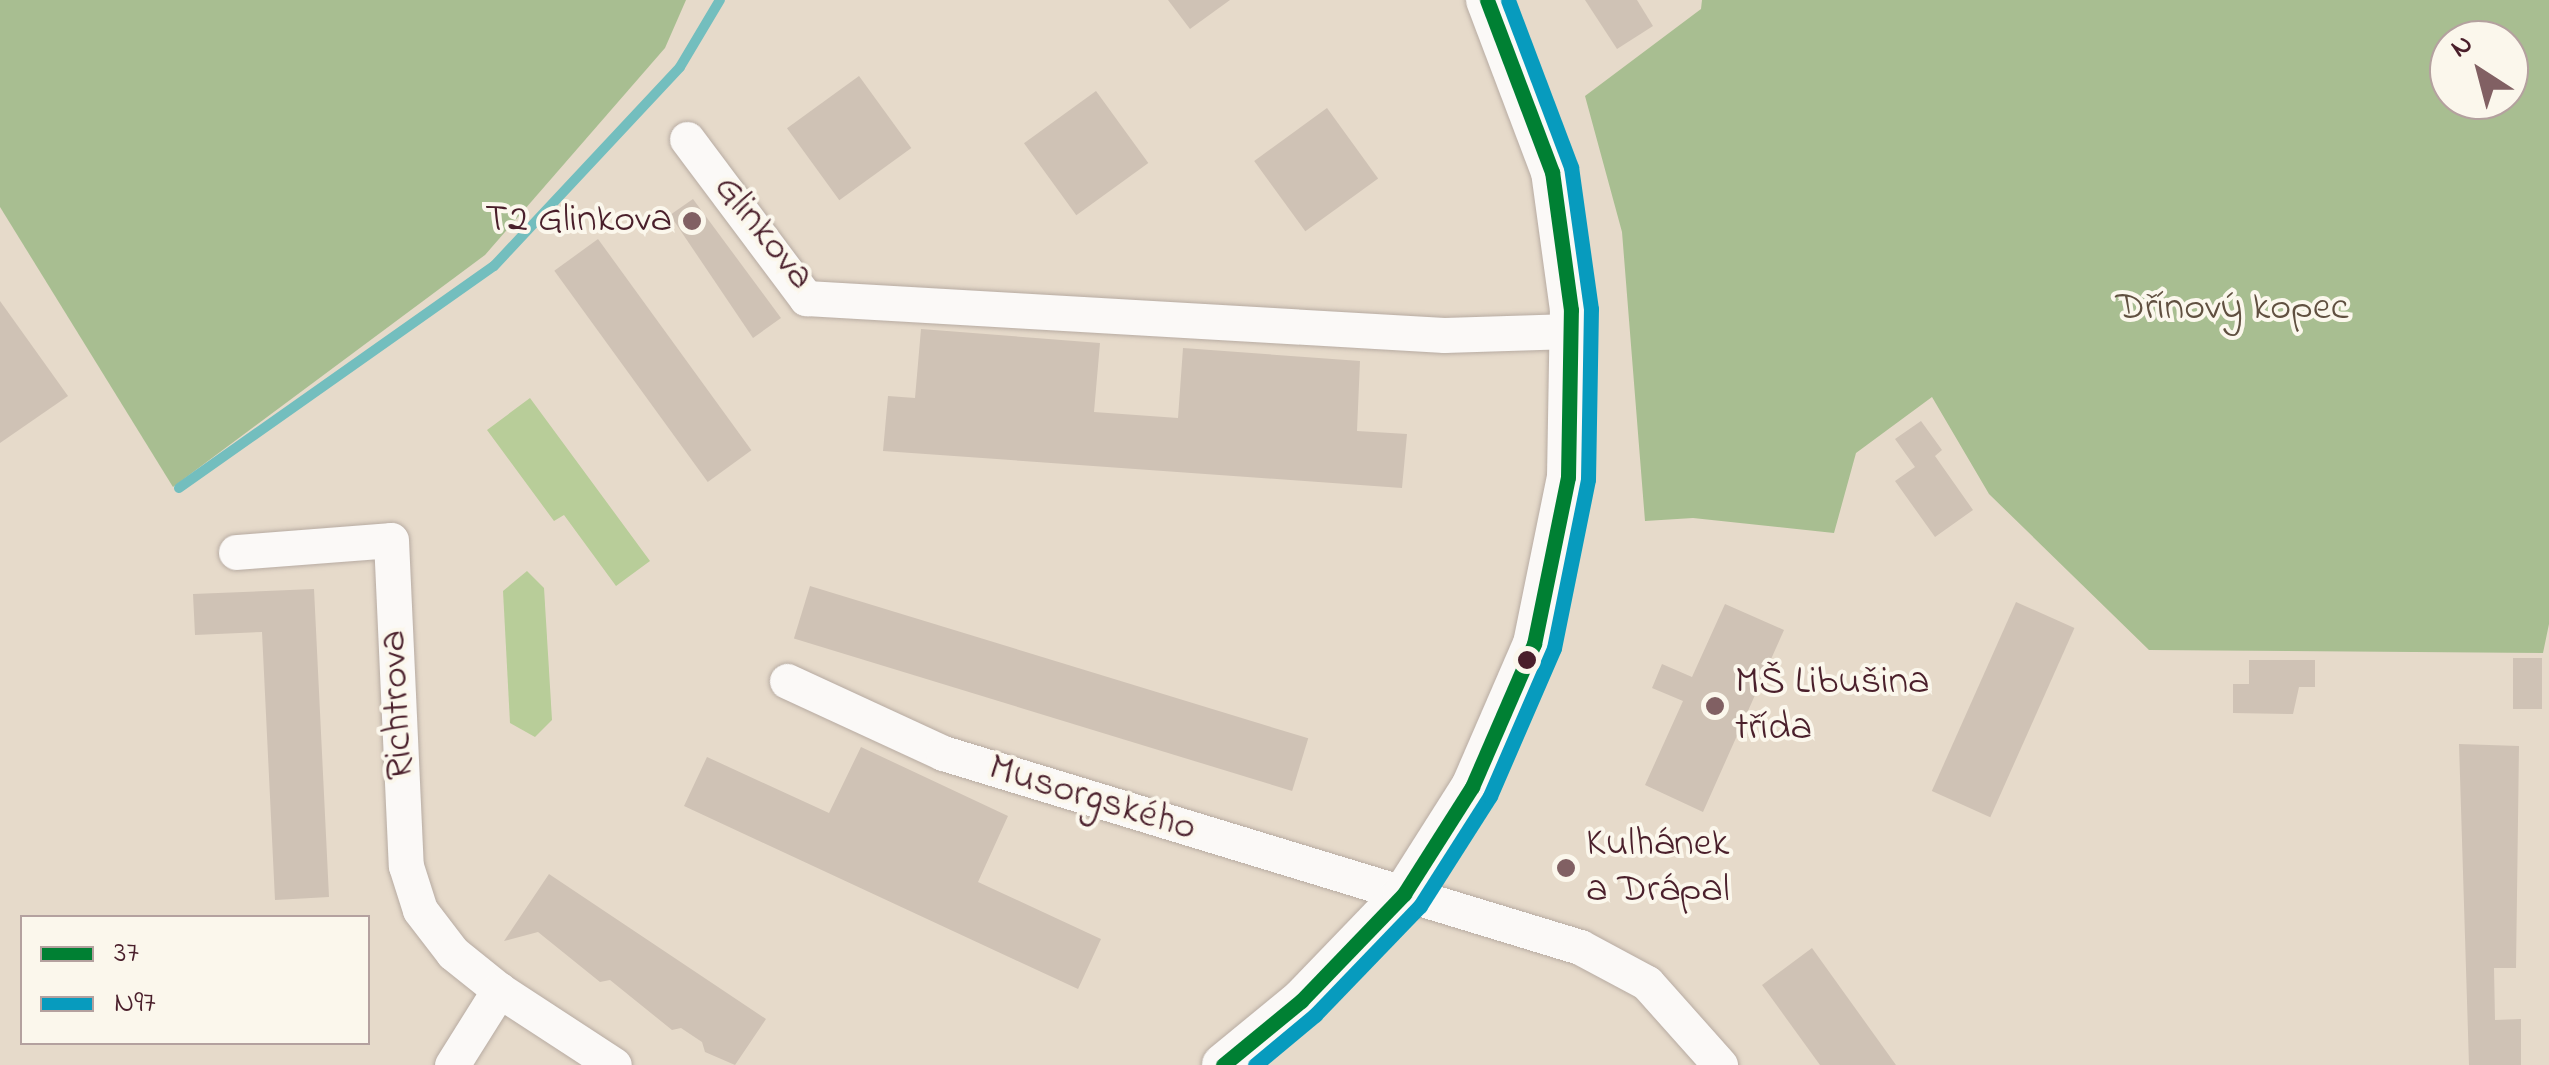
<!DOCTYPE html>
<html>
<head>
<meta charset="utf-8">
<style>
  body { margin:0 }
  #map { position:relative; width:2549px; height:1065px; overflow:hidden; background:#e6daca; font-family:"Indie Flower",sans-serif }
  div>[style] { position:absolute }
  .green>* { inset:0; background:#b8cd99 }
  .forest>* { inset:0; background:#a8be91 }
  .stream>* { height:10px; margin:-5px; padding:0 5px; transform-origin:5px; border-radius:5px; background:#73bebe }
  .building>* { inset:0; background:#cfc2b5; transform-origin:0 0 }
  .roads { filter:drop-shadow(0 0 2px #b7aba2) drop-shadow(0 0 2px #b7aba2) }
  .minor>* { height:35px; margin:-17.5px; padding:0 17.5px; transform-origin:17.5px; border-radius:17.5px; background:#fbf9f7 }
  .tertiary>* { height:42px; margin:-21px; padding:0 21px; transform-origin:21px; border-radius:21px; background:#fbf9f7 }
  .bus-1>* { height:15px; margin:-7.5px; padding:0 7.5px; transform-origin:7.5px; border-radius:7.5px; background:#008033 }
  .bus-2>* { height:15px; margin:-7.5px; padding:0 7.5px; transform-origin:7.5px; border-radius:7.5px; background:#079bbe }
  .dots>* { width:28px; height:28px; translate:-50% -50%; box-sizing:border-box; border:5px solid #fbf7ec; border-radius:50% }
  span { translate:-50% -50%; white-space:nowrap; text-align:center; line-height:1.15; -webkit-text-stroke:8px #fbf7ec; paint-order:stroke }
  .poi-label { font-size:40px; color:#4a1f2b }
  .right { translate:-100% -50%; text-align:right }
  .left { translate:0 -50%; text-align:left }
  .street-label { font-size:40px; color:#4a1f2b }
  .park-label { font-size:40px; color:#605040 }
  .legend { position:absolute; left:20px; top:915px; width:350px; height:130px; box-sizing:border-box; background:#fbf7ec; border:2px solid #b4a19f; margin:0; padding:12px 18px; list-style:none; font-size:30px; color:#4a1f2b }
  .legend li { display:flex; align-items:center; gap:20px; height:50px }
  .legend b { width:50px; border:2px solid #b4a19f }
  .north { position:absolute; left:2429px; top:20px; width:100px; height:100px; box-sizing:border-box; background:#fbf7ec; border:2px solid #b4a19f; border-radius:50%; rotate:324deg; font-size:28px; font-weight:700; line-height:40px; text-align:center; color:#4a1f2b }
  .north::after { content:''; display:block; margin:auto; width:35px; height:45px; background:#816063; clip-path:polygon(50% 0,100% 100%,50% 72%,0 100%) }
</style>
</head>
<body>
<div id="map">
  <div class="green">
    <div style="clip-path:polygon(530px 398px,650px 561px,616px 586px,564px 515px,554px 521px,487px 430px)"></div>
    <div style="clip-path:polygon(527px 571px,544px 588px,552px 720px,535px 737px,510px 723px,503px 591px)"></div>
  </div>
  <div class="forest">
    <div style="clip-path:polygon(0 0,686px 0,665px 48px,485px 255px,173px 487px,0 207px)"></div>
    <div style="clip-path:polygon(evenodd,1702px 0,2549px 0,2549px 624px,2543px 653px,2149px 650px,1989px 494px,1932px 397px,1856px 453px,1834px 533px,1693px 518px,1645px 521px,1622px 232px,1585px 96px,1701px 9px,1702px 0,2449px 40px,2509px 40px,2509px 100px,2449px 100px,2449px 40px)"></div>
  </div>
  <div class="stream">
    <div style="left:179px;top:488px;width:385px;rotate:-35.2deg"></div>
    <div style="left:494px;top:266px;width:272px;rotate:-46.9deg"></div>
    <div style="left:680px;top:67px;width:78px;rotate:-59.2deg"></div>
  </div>
  <div class="building">
    <div style="clip-path:polygon(1168px 0,1230px 0,1190px 29px)"></div>
    <div style="clip-path:polygon(1585px 0,1637px 0,1653px 26px,1617px 49px)"></div>
    <div style="left:859px;top:76px;width:89px;height:89px;rotate:54deg"></div>
    <div style="left:1096px;top:91px;width:89px;height:89px;rotate:54deg"></div>
    <div style="left:1327px;top:108px;width:87px;height:90px;rotate:54deg"></div>
    <div style="clip-path:polygon(693px 199px,781px 318px,753px 338px,670px 215px)"></div>
    <div style="left:598px;top:239px;width:261px;height:54px;rotate:54deg"></div>
    <div style="clip-path:polygon(0 301px,68px 396px,0 443px)"></div>
    <div style="clip-path:polygon(921px 329px,1100px 343px,1094px 412px,1178px 418px,1183px 348px,1360px 361px,1357px 431px,1407px 434px,1402px 488px,883px 451px,888px 396px,915px 398px)"></div>
    <div style="clip-path:polygon(1921px 421px,1942px 450px,1935px 456px,1973px 510px,1935px 537px,1895px 481px,1915px 467px,1895px 439px)"></div>
    <div style="left:810px;top:586px;width:521px;height:55px;rotate:17deg"></div>
    <div style="clip-path:polygon(314px 589px,329px 897px,275px 900px,262px 632px,195px 635px,193px 594px)"></div>
    <div style="left:2016px;top:602px;width:64px;height:207px;rotate:24deg"></div>
    <div style="clip-path:polygon(1725px 604px,1784px 630px,1703px 812px,1645px 785px,1683px 701px,1652px 688px,1662px 664px,1692px 677px)"></div>
    <div style="left:2513px;top:658px;width:29px;height:51px"></div>
    <div style="clip-path:polygon(2249px 660px,2315px 660px,2315px 687px,2299px 687px,2293px 714px,2233px 713px,2233px 684px,2249px 684px)"></div>
    <div style="clip-path:polygon(2459px 744px,2519px 746px,2516px 968px,2494px 968px,2495px 1020px,2521px 1019px,2521px 1065px,2469px 1065px)"></div>
    <div style="clip-path:polygon(861px 747px,1008px 816px,978px 882px,1101px 939px,1078px 989px,684px 806px,707px 757px,829px 813px)"></div>
    <div style="clip-path:polygon(549px 874px,766px 1019px,735px 1065px,705px 1052px,702px 1042px,681px 1028px,672px 1030px,610px 980px,600px 982px,538px 932px,504px 941px)"></div>
    <div style="clip-path:polygon(1812px 948px,1896px 1065px,1820px 1065px,1762px 985px)"></div>
  </div>
  <div class="roads">
    <div class="minor">
      <div style="left:687px;top:139px;width:199px;rotate:53.2deg"></div>
      <div style="left:806px;top:298px;width:639px;rotate:3.32deg"></div>
      <div style="left:1444px;top:335px;width:127px;rotate:-1.8deg"></div>
      <div style="left:236px;top:552px;width:155px;rotate:-4.4deg"></div>
      <div style="left:391px;top:540px;width:326px;rotate:87.4deg"></div>
      <div style="left:406px;top:866px;width:46px;rotate:72.3deg"></div>
      <div style="left:420px;top:910px;width:54px;rotate:52.5deg"></div>
      <div style="left:453px;top:953px;width:59px;rotate:38.8deg"></div>
      <div style="left:499px;top:990px;width:137px;rotate:33.1deg"></div>
      <div style="left:787px;top:681px;width:172px;rotate:24.8deg"></div>
      <div style="left:943px;top:753px;width:666px;rotate:16.94deg"></div>
      <div style="left:1580px;top:947px;width:76px;rotate:28.2deg"></div>
      <div style="left:1647px;top:983px;width:110px;rotate:48.3deg"></div>
      <div style="left:452px;top:1065px;width:89px;rotate:-57.9deg"></div>
    </div>
    <div class="tertiary">
      <div style="left:1223px;top:1065px;width:101px;rotate:-39.4deg"></div>
      <div style="left:1301px;top:1001px;width:149px;rotate:-46.1deg"></div>
      <div style="left:1404px;top:894px;width:127px;rotate:-57.6deg"></div>
      <div style="left:1472px;top:787px;width:156px;rotate:-66.6deg"></div>
      <div style="left:1534px;top:644px;width:170px;rotate:-78.5deg"></div>
      <div style="left:1568px;top:477px;width:167px;rotate:-89deg"></div>
      <div style="left:1571px;top:310px;width:139px;rotate:-97.8deg"></div>
      <div style="left:1552px;top:172px;width:184px;rotate:-110.7deg"></div>
    </div>
  </div>
  <div class="bus-1">
    <div style="left:1223px;top:1065px;width:101px;rotate:-39.4deg"></div>
    <div style="left:1301px;top:1001px;width:149px;rotate:-46.1deg"></div>
    <div style="left:1404px;top:894px;width:127px;rotate:-57.6deg"></div>
    <div style="left:1472px;top:787px;width:156px;rotate:-66.6deg"></div>
    <div style="left:1534px;top:644px;width:170px;rotate:-78.5deg"></div>
    <div style="left:1568px;top:477px;width:167px;rotate:-89deg"></div>
    <div style="left:1571px;top:310px;width:139px;rotate:-97.8deg"></div>
    <div style="left:1552px;top:172px;width:184px;rotate:-110.7deg"></div>
  </div>
  <div class="bus-2">
    <div style="left:1255px;top:1065px;width:78px;rotate:-39.8deg"></div>
    <div style="left:1315px;top:1015px;width:151px;rotate:-46.1deg"></div>
    <div style="left:1420px;top:906px;width:130px;rotate:-57.5deg"></div>
    <div style="left:1490px;top:796px;width:161px;rotate:-66.6deg"></div>
    <div style="left:1554px;top:648px;width:172px;rotate:-78.6deg"></div>
    <div style="left:1588px;top:479px;width:170px;rotate:-89deg"></div>
    <div style="left:1591px;top:309px;width:143px;rotate:-98deg"></div>
    <div style="left:1571px;top:167px;width:178px;rotate:-110.7deg"></div>
  </div>
  <div class="dots">
    <div style="left:692px;top:221px;background:#816063"></div>
    <div style="left:1527px;top:660px;background:#4a1f2b"></div>
    <div style="left:1715px;top:706px;background:#816063"></div>
    <div style="left:1566px;top:868px;background:#816063"></div>
  </div>
  <div class="poi-label">
    <span class="right" style="left:672px;top:221px">T2 Glinkova</span>
    <span class="left" style="left:1735px;top:706px">MŠ Libušina<br>třída</span>
    <span class="left" style="left:1586px;top:868px">Kulhánek<br>a Drápal</span>
  </div>
  <div class="street-label">
    <span style="left:763px;top:233px;rotate:51deg">Glinkova</span>
    <span style="left:398px;top:705px;rotate:-93deg">Richtrova</span>
    <span style="left:1092px;top:799px;rotate:17deg">Musorgského</span>
  </div>
  <div class="park-label">
    <span style="left:2232px;top:309px">Dřínový kopec</span>
  </div>
  <ul class="legend">
  <li><b style="height:12px;background:#008033"></b>37</li>
  <li><b style="height:12px;background:#079bbe"></b>N97</li>
  </ul>
  <div class="north">N</div>
</div>
</body>
</html>
